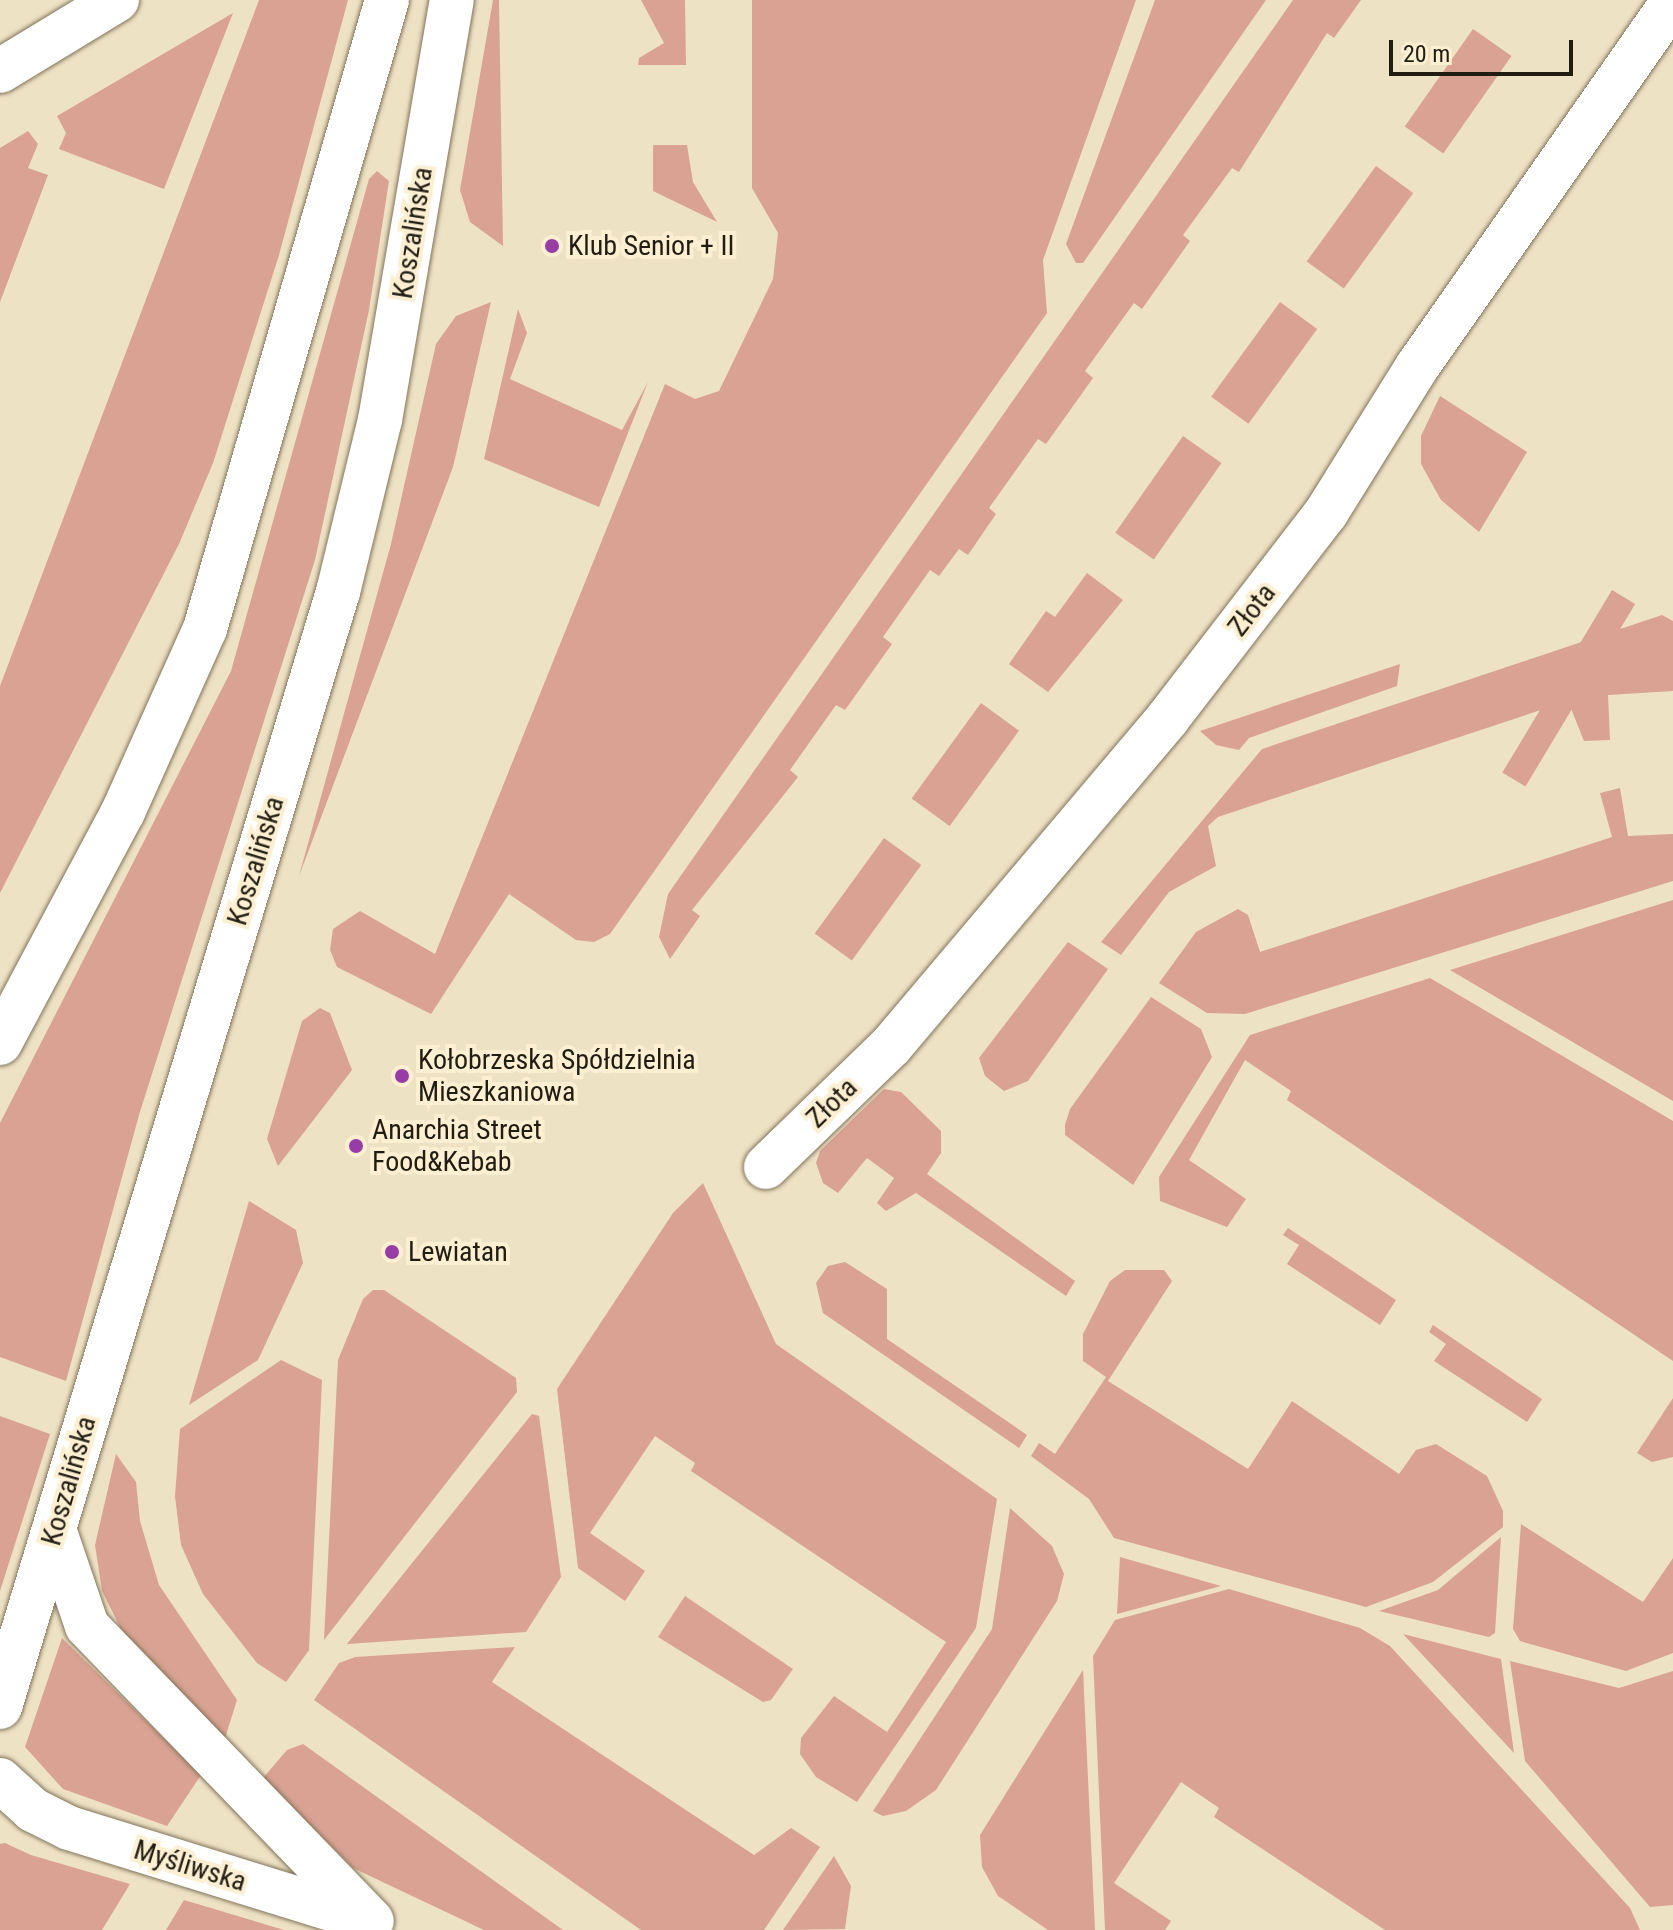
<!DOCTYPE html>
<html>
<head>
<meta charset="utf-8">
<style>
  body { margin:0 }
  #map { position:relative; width:1673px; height:1930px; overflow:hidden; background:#eee2c5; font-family:"Roboto Condensed",sans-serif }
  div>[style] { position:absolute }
  .green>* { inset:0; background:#d9a292; transform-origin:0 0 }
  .roads { filter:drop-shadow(0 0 2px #80745a) drop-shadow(0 0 2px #80745a) }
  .street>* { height:44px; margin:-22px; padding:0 22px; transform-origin:22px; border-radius:22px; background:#fff }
  .secondary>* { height:44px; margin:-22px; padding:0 22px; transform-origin:22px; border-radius:22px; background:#fff }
  .dots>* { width:22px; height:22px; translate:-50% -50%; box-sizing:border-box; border:4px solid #fcefd2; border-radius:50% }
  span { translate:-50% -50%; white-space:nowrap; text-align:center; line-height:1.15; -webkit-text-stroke:8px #fcefd2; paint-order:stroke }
  .street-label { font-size:28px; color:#221d13 }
  .poi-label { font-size:28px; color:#221d13 }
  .left { translate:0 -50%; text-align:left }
  .scale { position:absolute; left:1389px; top:40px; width:184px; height:36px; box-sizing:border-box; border:4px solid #221d13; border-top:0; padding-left:10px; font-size:24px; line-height:28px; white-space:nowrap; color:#221d13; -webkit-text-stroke:6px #fcefd2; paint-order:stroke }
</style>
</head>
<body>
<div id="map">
  <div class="green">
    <div style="clip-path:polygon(259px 0,348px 0,279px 255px,213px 463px,179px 544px,0 893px,0 686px)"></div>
    <div style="clip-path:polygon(493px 0,499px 0,503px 246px,470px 222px,460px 190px)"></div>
    <div style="clip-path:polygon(641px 0,685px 0,686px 65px,638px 65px,639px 58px,664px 43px)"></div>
    <div style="clip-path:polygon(752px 0,1136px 0,1043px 260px,1047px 313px,610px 934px,594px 942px,576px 940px,509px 894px,431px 1014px,337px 967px,330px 950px,333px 929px,360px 911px,435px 954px,665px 384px,695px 399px,719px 391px,773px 279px,778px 233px,752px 188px)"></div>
    <div style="clip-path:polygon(1155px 0,1266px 0,1083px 263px,1076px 263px,1066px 244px)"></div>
    <div style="clip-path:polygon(1293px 0,1361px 0,1334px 38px,1327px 33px,1239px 172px,1232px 168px,1183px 235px,1190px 241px,1142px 309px,1134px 303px,1085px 371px,1093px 378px,1046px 444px,1038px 439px,989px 508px,996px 514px,968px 555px,959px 549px,939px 576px,930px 570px,883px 637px,892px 644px,845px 710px,836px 705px,790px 770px,798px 777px,692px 910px,700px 916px,670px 959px,659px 937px,668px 894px)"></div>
    <div style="clip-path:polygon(233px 13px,164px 189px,59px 149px,66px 133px,57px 116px)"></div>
    <div style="left:1473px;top:29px;width:47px;height:119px;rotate:35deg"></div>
    <div style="clip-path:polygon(28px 131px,38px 144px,28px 168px,48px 175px,0 302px,0 148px)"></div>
    <div style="clip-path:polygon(653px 145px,687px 145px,693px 182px,717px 222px,653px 191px)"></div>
    <div style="left:1376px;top:166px;width:46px;height:118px;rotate:36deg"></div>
    <div style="clip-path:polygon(377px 171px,389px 181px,369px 310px,315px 560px,139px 1115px,66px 1381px,0 1357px,0 1123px,231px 671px,369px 179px)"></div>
    <div style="clip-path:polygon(491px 302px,453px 467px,299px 876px,391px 544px,436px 344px,456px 316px)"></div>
    <div style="left:1280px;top:302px;width:46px;height:117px;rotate:36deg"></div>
    <div style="clip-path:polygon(518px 309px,527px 333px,510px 379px,622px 430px,648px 382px,599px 507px,484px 459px)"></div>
    <div style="clip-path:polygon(1440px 396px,1527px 452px,1479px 532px,1441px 500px,1421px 464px,1421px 436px)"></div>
    <div style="left:1183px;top:436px;width:47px;height:118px;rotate:35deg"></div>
    <div style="clip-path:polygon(1087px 573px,1123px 600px,1048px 692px,1009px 664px,1046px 611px,1055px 617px)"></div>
    <div style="left:1612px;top:590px;width:27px;height:213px;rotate:31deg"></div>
    <div style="clip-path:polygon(1662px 615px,1673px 621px,1673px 691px,1608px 695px,1610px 740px,1584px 741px,1568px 701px,1218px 817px,1208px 826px,1216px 866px,1169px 892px,1121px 955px,1101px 942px,1262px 749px)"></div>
    <div style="clip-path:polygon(1400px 664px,1397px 686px,1249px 738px,1239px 750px,1216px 745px,1200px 731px)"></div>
    <div style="left:981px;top:703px;width:47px;height:118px;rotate:36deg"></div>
    <div style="clip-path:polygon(1620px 788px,1628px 836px,1673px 834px,1673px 881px,1245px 1014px,1207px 1013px,1159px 983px,1196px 932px,1238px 909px,1248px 915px,1260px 952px,1612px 837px,1600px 793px)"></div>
    <div style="left:884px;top:838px;width:46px;height:118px;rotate:36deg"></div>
    <div style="clip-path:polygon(1673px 900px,1673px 1101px,1450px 970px)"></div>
    <div style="clip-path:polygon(1068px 942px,1108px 969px,1028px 1081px,1004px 1091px,985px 1076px,979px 1058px)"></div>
    <div style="clip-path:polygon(1430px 978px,1673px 1121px,1673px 1361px,1287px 1100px,1291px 1091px,1245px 1060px,1189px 1160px,1246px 1199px,1227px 1227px,1160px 1201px,1159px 1177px,1250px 1035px)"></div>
    <div style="clip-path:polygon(1151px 997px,1201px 1029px,1212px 1057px,1133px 1185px,1065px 1135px,1065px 1125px,1070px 1109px)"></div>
    <div style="clip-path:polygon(320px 1008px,330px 1013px,352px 1070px,278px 1166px,267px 1139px,302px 1021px)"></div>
    <div style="clip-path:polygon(884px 1089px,901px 1092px,941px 1131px,941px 1153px,927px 1174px,1075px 1281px,1066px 1296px,916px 1193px,886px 1211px,877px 1203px,894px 1178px,867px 1158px,838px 1193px,823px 1183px,816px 1163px,820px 1151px)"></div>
    <div style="clip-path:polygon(703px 1183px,776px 1344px,997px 1499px,976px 1628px,857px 1802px,816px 1777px,800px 1754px,801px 1738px,834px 1696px,887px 1732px,946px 1642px,691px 1471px,695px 1463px,655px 1436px,590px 1533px,645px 1571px,625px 1601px,578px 1568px,557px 1389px,673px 1213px)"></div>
    <div style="clip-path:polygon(249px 1201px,296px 1230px,303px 1263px,258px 1360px,189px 1405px)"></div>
    <div style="clip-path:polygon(1288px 1228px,1396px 1300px,1380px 1325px,1287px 1264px,1299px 1245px,1283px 1235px)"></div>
    <div style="clip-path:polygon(845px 1262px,887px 1289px,887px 1339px,1027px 1435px,1019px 1448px,823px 1313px,816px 1283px,828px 1266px)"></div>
    <div style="clip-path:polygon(1125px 1270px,1164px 1270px,1172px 1281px,1108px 1381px,1248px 1469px,1292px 1401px,1399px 1474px,1416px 1450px,1436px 1444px,1487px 1476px,1503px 1511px,1503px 1527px,1433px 1582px,1366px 1607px,1114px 1538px,1089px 1499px,1031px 1456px,1039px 1443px,1055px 1454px,1106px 1377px,1083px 1361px,1083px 1334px,1110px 1281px)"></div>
    <div style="clip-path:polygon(373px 1290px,384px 1290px,516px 1378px,517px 1392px,324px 1640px,338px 1360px,363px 1299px)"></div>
    <div style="clip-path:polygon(1433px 1325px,1542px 1399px,1527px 1422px,1434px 1361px,1446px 1344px,1429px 1332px)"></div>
    <div style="clip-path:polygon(281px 1360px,322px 1380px,309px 1650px,286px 1682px,257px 1663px,203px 1594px,181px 1545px,175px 1496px,180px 1429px)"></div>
    <div style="clip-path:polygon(1673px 1398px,1673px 1457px,1652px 1462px,1637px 1453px)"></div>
    <div style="clip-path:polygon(532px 1414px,539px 1416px,561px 1577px,526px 1632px,347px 1644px)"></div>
    <div style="clip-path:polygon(0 1416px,50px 1434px,0 1591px)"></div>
    <div style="clip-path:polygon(116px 1454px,136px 1482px,140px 1521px,159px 1585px,237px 1700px,225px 1738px,121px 1629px,102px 1591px,95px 1545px)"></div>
    <div style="clip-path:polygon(1010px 1508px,1052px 1546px,1064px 1574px,1057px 1601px,936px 1790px,906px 1811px,883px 1816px,873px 1811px,992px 1629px)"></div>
    <div style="clip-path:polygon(1521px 1524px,1643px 1602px,1673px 1558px,1673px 1653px,1626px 1671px,1520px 1641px,1513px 1629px)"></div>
    <div style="clip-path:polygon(1501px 1537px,1495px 1633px,1489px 1637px,1379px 1611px,1438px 1590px)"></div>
    <div style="clip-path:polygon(1120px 1557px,1221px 1586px,1117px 1614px)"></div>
    <div style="clip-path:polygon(1229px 1589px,1360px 1628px,1390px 1646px,1630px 1908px,1640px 1930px,1385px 1930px,1214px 1817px,1219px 1808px,1181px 1782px,1114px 1883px,1171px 1921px,1165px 1930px,1105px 1930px,1093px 1656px,1115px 1620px)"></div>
    <div style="clip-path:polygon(685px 1596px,793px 1669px,771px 1700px,763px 1702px,658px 1637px)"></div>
    <div style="clip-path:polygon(1403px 1634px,1501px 1659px,1514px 1753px)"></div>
    <div style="clip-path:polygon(62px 1638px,201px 1775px,167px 1826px,63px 1789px,25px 1747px)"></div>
    <div style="clip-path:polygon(515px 1647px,492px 1682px,754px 1855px,791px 1828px,820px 1847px,764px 1930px,641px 1930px,314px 1700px,339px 1663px,355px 1657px)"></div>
    <div style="clip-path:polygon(1510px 1661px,1619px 1688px,1673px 1671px,1673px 1905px,1650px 1907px,1525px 1761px)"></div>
    <div style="clip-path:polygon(1083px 1670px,1095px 1930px,1048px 1930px,998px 1896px,982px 1867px,980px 1835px)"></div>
    <div style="clip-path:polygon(303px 1744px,563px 1930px,484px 1930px,353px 1868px,263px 1778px,287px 1750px)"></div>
    <div style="clip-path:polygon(5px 1843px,31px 1855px,130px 1884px,102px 1930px,0 1930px,0 1844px)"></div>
    <div style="clip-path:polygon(834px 1856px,851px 1886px,845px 1929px,783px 1930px)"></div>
    <div style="clip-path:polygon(184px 1900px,284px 1930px,166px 1930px)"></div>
  </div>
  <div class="roads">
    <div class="street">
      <div style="left:0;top:71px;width:137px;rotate:-31.3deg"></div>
      <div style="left:766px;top:1167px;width:174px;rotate:-44.1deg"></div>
      <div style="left:891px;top:1046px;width:429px;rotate:-49.8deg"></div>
      <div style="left:1168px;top:718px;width:259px;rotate:-52.4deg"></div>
      <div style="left:1326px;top:513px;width:172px;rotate:-58.1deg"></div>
      <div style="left:1417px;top:367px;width:446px;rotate:-55deg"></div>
    </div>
    <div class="secondary">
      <div style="left:0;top:1043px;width:262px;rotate:-62deg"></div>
      <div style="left:123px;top:812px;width:201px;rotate:-65.9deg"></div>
      <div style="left:205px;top:629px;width:655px;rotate:-73.86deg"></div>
      <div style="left:55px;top:1532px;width:99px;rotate:71.2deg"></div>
      <div style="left:87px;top:1626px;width:410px;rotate:46deg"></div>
      <div style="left:0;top:1707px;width:1165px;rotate:-73.14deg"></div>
      <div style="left:338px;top:592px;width:177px;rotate:-76.3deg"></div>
      <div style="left:380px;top:420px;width:426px;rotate:-80.3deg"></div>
      <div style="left:0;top:1780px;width:45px;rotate:42.3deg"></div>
      <div style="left:33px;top:1810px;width:40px;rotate:26.6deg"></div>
      <div style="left:69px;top:1828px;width:312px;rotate:17.2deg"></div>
    </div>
  </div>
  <div class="dots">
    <div style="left:552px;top:246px;background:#983ca6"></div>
    <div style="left:402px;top:1076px;background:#983ca6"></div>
    <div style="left:356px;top:1146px;background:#983ca6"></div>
    <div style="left:392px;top:1252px;background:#983ca6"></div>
  </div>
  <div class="street-label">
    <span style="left:413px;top:233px;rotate:-81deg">Koszalińska</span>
    <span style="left:1252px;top:610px;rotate:-52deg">Złota</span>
    <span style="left:256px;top:861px;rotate:-73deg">Koszalińska</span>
    <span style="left:832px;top:1103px;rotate:-44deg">Złota</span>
    <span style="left:69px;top:1481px;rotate:-74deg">Koszalińska</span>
    <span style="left:190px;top:1866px;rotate:17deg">Myśliwska</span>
  </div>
  <div class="poi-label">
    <span class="left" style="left:568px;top:246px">Klub Senior + II</span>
    <span class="left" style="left:418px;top:1076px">Kołobrzeska Spółdzielnia<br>Mieszkaniowa</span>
    <span class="left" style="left:372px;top:1146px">Anarchia Street<br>Food&amp;Kebab</span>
    <span class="left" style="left:408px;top:1252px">Lewiatan</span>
  </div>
  <div class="scale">20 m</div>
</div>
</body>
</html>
